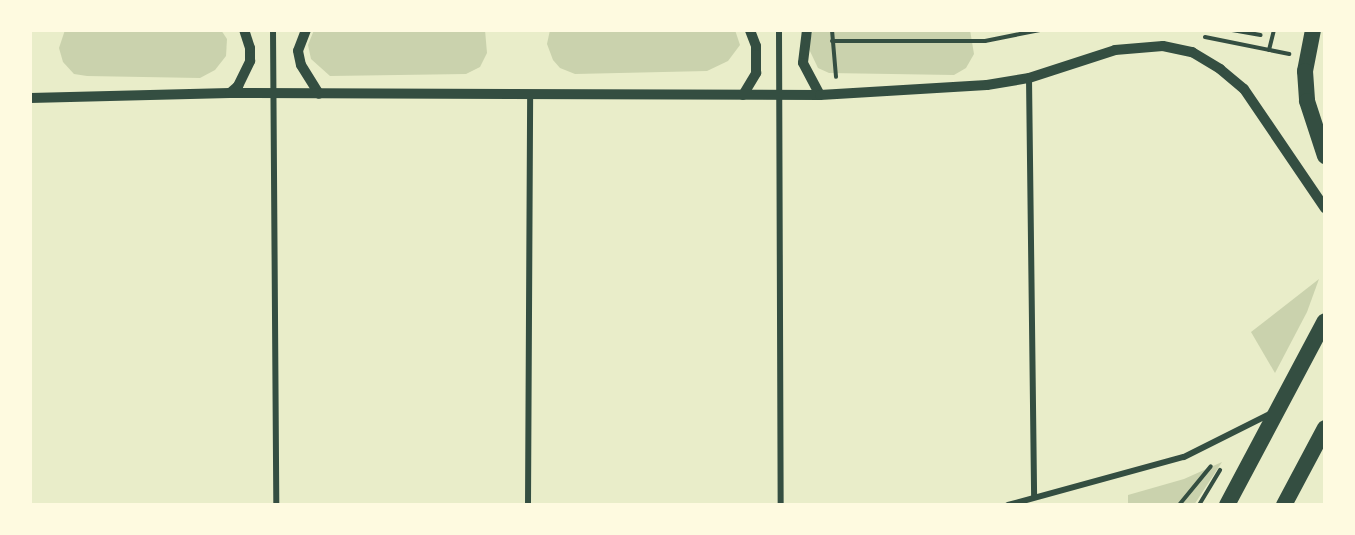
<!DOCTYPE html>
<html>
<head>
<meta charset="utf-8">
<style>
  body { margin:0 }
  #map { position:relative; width:1355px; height:535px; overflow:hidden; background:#e9edc9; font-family:Arial,sans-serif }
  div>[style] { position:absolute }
  .green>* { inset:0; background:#cad2ad }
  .path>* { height:4px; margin:-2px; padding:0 2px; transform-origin:2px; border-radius:2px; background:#344e41 }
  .minor>* { height:6px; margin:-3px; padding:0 3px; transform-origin:3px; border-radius:3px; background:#344e41 }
  .tertiary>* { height:10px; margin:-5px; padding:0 5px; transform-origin:5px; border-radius:5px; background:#344e41 }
  .trunk>* { height:16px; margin:-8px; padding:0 8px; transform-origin:8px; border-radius:8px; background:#344e41 }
  span { translate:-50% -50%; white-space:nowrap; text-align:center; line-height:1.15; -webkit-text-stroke:5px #fefae0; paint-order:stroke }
  .frame { position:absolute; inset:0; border:32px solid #fefae0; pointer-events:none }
</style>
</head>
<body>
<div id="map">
  <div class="green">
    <div style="clip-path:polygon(65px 30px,221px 30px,227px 39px,226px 56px,215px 70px,200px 78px,87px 76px,74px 74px,63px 62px,59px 48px)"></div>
    <div style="clip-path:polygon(314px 30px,485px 30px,487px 53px,480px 67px,466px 74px,330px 76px,311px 59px,308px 45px)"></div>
    <div style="clip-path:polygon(550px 30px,735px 30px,740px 45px,728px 61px,707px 71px,575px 74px,560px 68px,553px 60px,547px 44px)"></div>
    <div style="clip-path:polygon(813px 30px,970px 30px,974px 54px,966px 68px,954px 75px,829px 73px,818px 68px,808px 47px)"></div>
    <div style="clip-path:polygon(1319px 279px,1307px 312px,1275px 373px,1251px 332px)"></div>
    <div style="clip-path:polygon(1222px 462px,1194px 505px,1128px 505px,1128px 495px,1184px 479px)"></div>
  </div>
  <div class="path">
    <div style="left:832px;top:30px;width:47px;rotate:85.1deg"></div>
    <div style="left:1232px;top:30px;width:29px;rotate:10deg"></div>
    <div style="left:1205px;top:37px;width:86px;rotate:11.4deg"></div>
    <div style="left:832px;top:41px;width:153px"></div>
    <div style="left:985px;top:41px;width:56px;rotate:-11.3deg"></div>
    <div style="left:1269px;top:50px;width:21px;rotate:-76deg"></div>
    <div style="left:1179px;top:505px;width:50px;rotate:-50.6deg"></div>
    <div style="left:1199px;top:505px;width:41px;rotate:-59deg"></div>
  </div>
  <div class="minor">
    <div style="left:273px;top:30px;width:475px;rotate:89.6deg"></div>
    <div style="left:779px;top:30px;width:475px;rotate:89.8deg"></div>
    <div style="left:1029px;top:78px;width:419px;rotate:89.3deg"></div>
    <div style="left:528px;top:505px;width:412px;rotate:-89.7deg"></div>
    <div style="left:1008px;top:505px;width:182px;rotate:-15.3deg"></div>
    <div style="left:1184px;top:457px;width:96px;rotate:-26.6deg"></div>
  </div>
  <div class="tertiary">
    <div style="left:306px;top:30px;width:22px;rotate:111deg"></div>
    <div style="left:298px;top:51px;width:14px;rotate:78deg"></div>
    <div style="left:301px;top:65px;width:34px;rotate:58deg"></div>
    <div style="left:807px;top:30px;width:33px;rotate:97deg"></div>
    <div style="left:803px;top:63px;width:36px;rotate:62deg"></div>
    <div style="left:230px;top:93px;width:11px;rotate:-41deg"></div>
    <div style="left:238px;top:86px;width:28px;rotate:-64deg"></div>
    <div style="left:250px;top:61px;width:13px;rotate:-90deg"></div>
    <div style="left:250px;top:48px;width:19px;rotate:-108deg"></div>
    <div style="left:743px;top:95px;width:26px;rotate:-59deg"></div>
    <div style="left:756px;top:73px;width:27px;rotate:-90deg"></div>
    <div style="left:756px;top:46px;width:17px;rotate:-111deg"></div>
    <div style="left:30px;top:98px;width:200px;rotate:-1.4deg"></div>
    <div style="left:230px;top:93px;width:590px;rotate:0.19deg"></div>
    <div style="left:820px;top:95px;width:167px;rotate:-3.4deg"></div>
    <div style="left:987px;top:85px;width:43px;rotate:-9.5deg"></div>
    <div style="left:1029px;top:78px;width:90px;rotate:-18deg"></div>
    <div style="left:1115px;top:50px;width:48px;rotate:-4.8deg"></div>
    <div style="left:1163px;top:46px;width:30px;rotate:12deg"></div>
    <div style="left:1192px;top:52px;width:33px;rotate:31deg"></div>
    <div style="left:1220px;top:69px;width:31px;rotate:40deg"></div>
    <div style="left:1244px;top:89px;width:144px;rotate:55.8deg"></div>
  </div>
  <div class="trunk">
    <div style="left:1313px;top:30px;width:42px;rotate:101deg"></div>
    <div style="left:1305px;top:71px;width:30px;rotate:86deg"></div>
    <div style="left:1307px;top:101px;width:58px;rotate:71.9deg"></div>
    <div style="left:1227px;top:505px;width:208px;rotate:-62deg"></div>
    <div style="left:1284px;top:505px;width:87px;rotate:-62deg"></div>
  </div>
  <div class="frame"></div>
</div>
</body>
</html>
